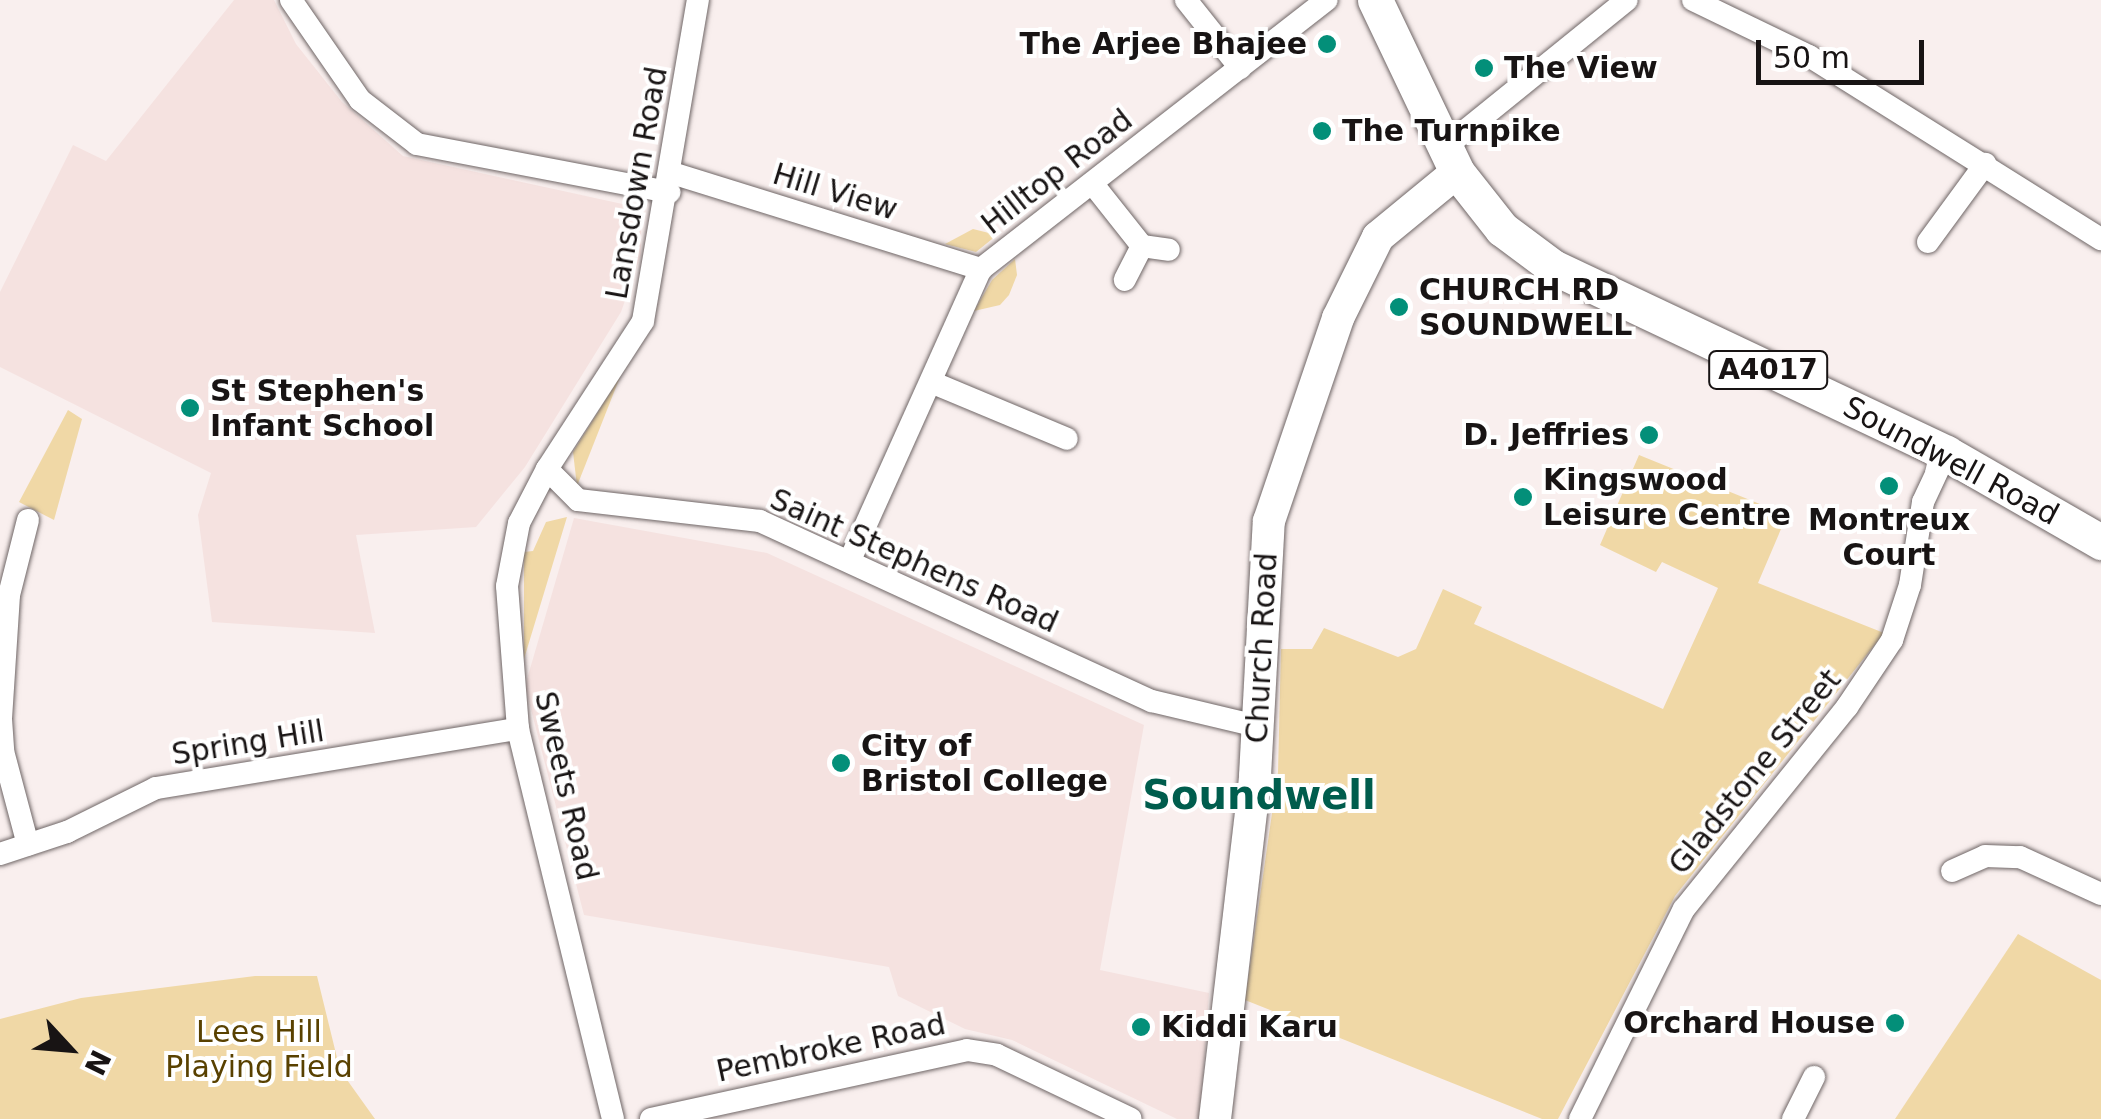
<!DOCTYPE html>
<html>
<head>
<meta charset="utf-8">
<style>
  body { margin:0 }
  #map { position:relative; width:2101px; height:1119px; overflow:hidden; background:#f9efee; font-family:"DejaVu Sans",sans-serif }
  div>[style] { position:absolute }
  .built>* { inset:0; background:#f5e2e0 }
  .green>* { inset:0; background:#f0d8a6 }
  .roads { filter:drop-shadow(0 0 2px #6f6666) drop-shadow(0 0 2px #6f6666) }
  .street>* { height:22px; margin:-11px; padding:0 11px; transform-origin:11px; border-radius:11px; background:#fff }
  .secondary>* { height:32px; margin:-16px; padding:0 16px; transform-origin:16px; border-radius:16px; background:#fff }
  .primary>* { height:35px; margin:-17.5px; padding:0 17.5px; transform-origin:17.5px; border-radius:17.5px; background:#fff }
  .dots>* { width:28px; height:28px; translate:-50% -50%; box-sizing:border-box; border:5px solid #fff; border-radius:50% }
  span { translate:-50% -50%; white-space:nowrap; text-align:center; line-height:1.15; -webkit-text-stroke:8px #fff; paint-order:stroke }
  .shield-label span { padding:2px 8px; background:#fff; border:2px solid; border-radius:8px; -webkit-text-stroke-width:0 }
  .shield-label { font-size:28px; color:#181414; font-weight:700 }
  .poi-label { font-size:30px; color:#181414; font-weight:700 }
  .right { translate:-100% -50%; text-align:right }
  .left { translate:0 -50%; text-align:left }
  .street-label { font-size:30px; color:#181414 }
  .park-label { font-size:30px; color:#594100 }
  .district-label { font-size:40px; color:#005d4d; font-weight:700 }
  .north { position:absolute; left:20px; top:999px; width:100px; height:100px; -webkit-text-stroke:8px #fff; paint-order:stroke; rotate:116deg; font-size:28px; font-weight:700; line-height:40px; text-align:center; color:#181414 }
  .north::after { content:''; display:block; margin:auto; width:35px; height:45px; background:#181414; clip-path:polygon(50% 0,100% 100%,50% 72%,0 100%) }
  .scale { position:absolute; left:1756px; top:40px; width:168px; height:45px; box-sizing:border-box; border:5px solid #181414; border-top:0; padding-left:12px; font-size:30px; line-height:35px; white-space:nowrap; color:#181414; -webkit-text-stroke:8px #fff; paint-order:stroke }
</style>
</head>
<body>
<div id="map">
  <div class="built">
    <div style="clip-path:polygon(234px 0,274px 0,296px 44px,342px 102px,403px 156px,627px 205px,641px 223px,641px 255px,621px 312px,525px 467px,476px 527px,356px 535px,375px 633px,212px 622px,198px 515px,211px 473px,0 367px,0 292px,73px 145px,106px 161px)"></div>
    <div style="clip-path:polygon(574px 518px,767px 553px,1144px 725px,1100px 970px,1209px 993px,1200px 1119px,1177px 1119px,1012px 1040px,965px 1029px,898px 996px,889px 967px,584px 915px,525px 686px)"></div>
  </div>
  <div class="green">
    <div style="clip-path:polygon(973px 229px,997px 235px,976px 252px,945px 244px)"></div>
    <div style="clip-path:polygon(1015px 259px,1017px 275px,1009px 295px,1000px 305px,974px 311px,992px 280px)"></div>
    <div style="clip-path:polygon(620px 377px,577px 486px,573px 452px)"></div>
    <div style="clip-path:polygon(68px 410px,82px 419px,54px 520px,19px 502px)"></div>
    <div style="clip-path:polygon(1639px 455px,1787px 515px,1758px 583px,1884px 633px,1675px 896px,1558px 1119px,1542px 1119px,1245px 1000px,1278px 772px,1281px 649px,1312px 649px,1324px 628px,1398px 657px,1416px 649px,1443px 589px,1482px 607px,1474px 624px,1663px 709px,1718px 588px,1662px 562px,1656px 572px,1600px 545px)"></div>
    <div style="clip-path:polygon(567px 517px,524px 659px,524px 552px,533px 551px,546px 522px)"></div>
    <div style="clip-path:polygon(2018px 934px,2101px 980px,2101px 1119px,1895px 1119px)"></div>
    <div style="clip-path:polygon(255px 976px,317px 976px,340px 1070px,375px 1119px,0 1119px,0 1019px,81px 998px)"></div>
  </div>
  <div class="roads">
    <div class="street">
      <div style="left:291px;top:0;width:121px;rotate:55.4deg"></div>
      <div style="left:360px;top:100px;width:72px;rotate:37.7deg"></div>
      <div style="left:417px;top:144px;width:257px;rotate:10.8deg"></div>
      <div style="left:1186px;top:0;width:87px;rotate:51.5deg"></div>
      <div style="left:1693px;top:0;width:129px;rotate:25.8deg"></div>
      <div style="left:1809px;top:56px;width:345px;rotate:32.1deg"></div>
      <div style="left:1444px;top:148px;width:235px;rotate:-39deg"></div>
      <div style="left:672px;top:173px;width:324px;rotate:17.3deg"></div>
      <div style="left:1092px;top:183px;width:80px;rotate:51.6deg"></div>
      <div style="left:1142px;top:246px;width:38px;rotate:117deg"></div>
      <div style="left:1928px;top:242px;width:97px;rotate:-53.8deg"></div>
      <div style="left:1142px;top:246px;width:27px;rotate:8deg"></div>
      <div style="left:931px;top:382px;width:147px;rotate:22.7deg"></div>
      <div style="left:547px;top:469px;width:44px;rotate:45deg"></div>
      <div style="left:578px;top:500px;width:183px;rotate:6.6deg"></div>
      <div style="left:760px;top:521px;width:431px;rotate:24.7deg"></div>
      <div style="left:1152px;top:701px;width:108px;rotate:13.4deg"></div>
      <div style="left:28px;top:520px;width:77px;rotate:104.2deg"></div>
      <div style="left:9px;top:595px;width:124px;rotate:93.7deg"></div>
      <div style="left:1px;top:719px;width:32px;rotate:86deg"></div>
      <div style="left:3px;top:751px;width:97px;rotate:75.1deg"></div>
      <div style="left:850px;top:560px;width:319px;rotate:-65.8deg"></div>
      <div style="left:981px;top:269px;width:438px;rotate:-37.9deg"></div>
      <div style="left:0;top:854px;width:71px;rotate:-18.2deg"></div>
      <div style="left:67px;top:832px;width:99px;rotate:-26.3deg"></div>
      <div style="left:156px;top:788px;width:367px;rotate:-9.3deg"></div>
      <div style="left:1952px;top:871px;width:36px;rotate:-24deg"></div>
      <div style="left:1985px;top:856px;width:35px;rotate:2deg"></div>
      <div style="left:2020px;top:857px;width:89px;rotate:24.6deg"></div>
      <div style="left:613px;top:1119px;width:401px;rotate:-103.7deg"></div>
      <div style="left:518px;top:729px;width:143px;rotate:-94.4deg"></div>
      <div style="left:507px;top:586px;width:64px;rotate:-79.2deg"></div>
      <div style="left:519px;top:523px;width:61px;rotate:-62.6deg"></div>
      <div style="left:547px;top:469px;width:176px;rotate:-57deg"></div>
      <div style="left:643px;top:321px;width:326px;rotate:-80.3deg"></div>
      <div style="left:651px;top:1119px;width:323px;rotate:-12.3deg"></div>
      <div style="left:967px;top:1050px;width:30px;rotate:9deg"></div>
      <div style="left:997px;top:1055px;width:148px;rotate:25.5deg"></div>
      <div style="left:1580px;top:1119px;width:234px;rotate:-63.7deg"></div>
      <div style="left:1684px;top:909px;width:260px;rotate:-51.1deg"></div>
      <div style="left:1847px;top:707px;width:81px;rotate:-56.1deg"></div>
      <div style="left:1892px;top:640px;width:58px;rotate:-71.9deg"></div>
      <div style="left:1910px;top:585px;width:84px;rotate:-81.1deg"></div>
      <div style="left:1923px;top:502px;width:54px;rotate:-64.9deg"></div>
      <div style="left:1793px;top:1119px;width:47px;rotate:-63.4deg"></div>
    </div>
    <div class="secondary">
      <div style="left:1215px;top:1119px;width:345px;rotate:-83.3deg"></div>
      <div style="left:1255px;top:776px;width:255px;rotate:-86.9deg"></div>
      <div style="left:1269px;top:521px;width:214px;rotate:-71.2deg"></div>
      <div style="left:1338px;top:318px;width:90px;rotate:-63.7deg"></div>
      <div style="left:1378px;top:237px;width:102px;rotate:-39.4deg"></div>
    </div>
    <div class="primary">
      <div style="left:1375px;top:0;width:191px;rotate:64.5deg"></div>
      <div style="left:1457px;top:172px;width:73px;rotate:51.7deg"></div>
      <div style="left:1502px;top:229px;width:64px;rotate:36.7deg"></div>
      <div style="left:1553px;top:267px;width:435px;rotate:25.3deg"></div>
      <div style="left:1946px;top:453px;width:179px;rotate:29.9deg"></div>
    </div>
  </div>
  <div class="dots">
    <div style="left:1327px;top:44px;background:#038f79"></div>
    <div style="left:1484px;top:68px;background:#038f79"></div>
    <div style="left:1322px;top:131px;background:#038f79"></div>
    <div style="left:1399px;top:307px;background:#038f79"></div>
    <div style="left:190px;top:408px;background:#038f79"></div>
    <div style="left:1649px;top:435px;background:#038f79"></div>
    <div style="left:1889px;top:486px;background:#038f79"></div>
    <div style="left:1523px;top:497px;background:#038f79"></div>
    <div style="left:841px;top:763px;background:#038f79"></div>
    <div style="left:1895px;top:1023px;background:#038f79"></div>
    <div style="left:1141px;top:1027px;background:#038f79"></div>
  </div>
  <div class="shield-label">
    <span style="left:1768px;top:370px">A4017</span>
  </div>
  <div class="poi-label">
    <span class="right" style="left:1307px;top:44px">The Arjee Bhajee</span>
    <span class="left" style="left:1504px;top:68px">The View</span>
    <span class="left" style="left:1342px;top:131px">The Turnpike</span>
    <span class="left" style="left:1419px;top:307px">CHURCH RD<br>SOUNDWELL</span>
    <span class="left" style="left:210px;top:408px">St Stephen's<br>Infant School</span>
    <span class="right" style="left:1629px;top:435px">D. Jeffries</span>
    <span class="left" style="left:1543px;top:497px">Kingswood<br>Leisure Centre</span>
    <span style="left:1889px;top:537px">Montreux<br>Court</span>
    <span class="left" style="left:861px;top:763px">City of<br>Bristol College</span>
    <span class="right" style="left:1875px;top:1023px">Orchard House</span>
    <span class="left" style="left:1161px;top:1027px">Kiddi Karu</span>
  </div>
  <div class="street-label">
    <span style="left:1057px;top:172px;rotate:-38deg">Hilltop Road</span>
    <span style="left:637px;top:183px;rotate:-80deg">Lansdown Road</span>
    <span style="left:835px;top:192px;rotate:17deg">Hill View</span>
    <span style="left:1951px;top:461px;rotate:28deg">Soundwell Road</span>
    <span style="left:914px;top:561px;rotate:24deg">Saint Stephens Road</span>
    <span style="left:1262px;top:648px;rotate:-87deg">Church Road</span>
    <span style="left:248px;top:743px;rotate:-9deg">Spring Hill</span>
    <span style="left:1755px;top:772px;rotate:-51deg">Gladstone Street</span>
    <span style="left:566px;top:786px;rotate:77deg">Sweets Road</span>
    <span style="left:831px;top:1048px;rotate:-12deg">Pembroke Road</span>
  </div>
  <div class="park-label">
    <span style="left:259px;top:1049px">Lees Hill<br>Playing Field</span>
  </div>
  <div class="district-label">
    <span style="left:1259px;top:795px">Soundwell</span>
  </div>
  <div class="north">N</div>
  <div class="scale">50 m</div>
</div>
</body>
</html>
